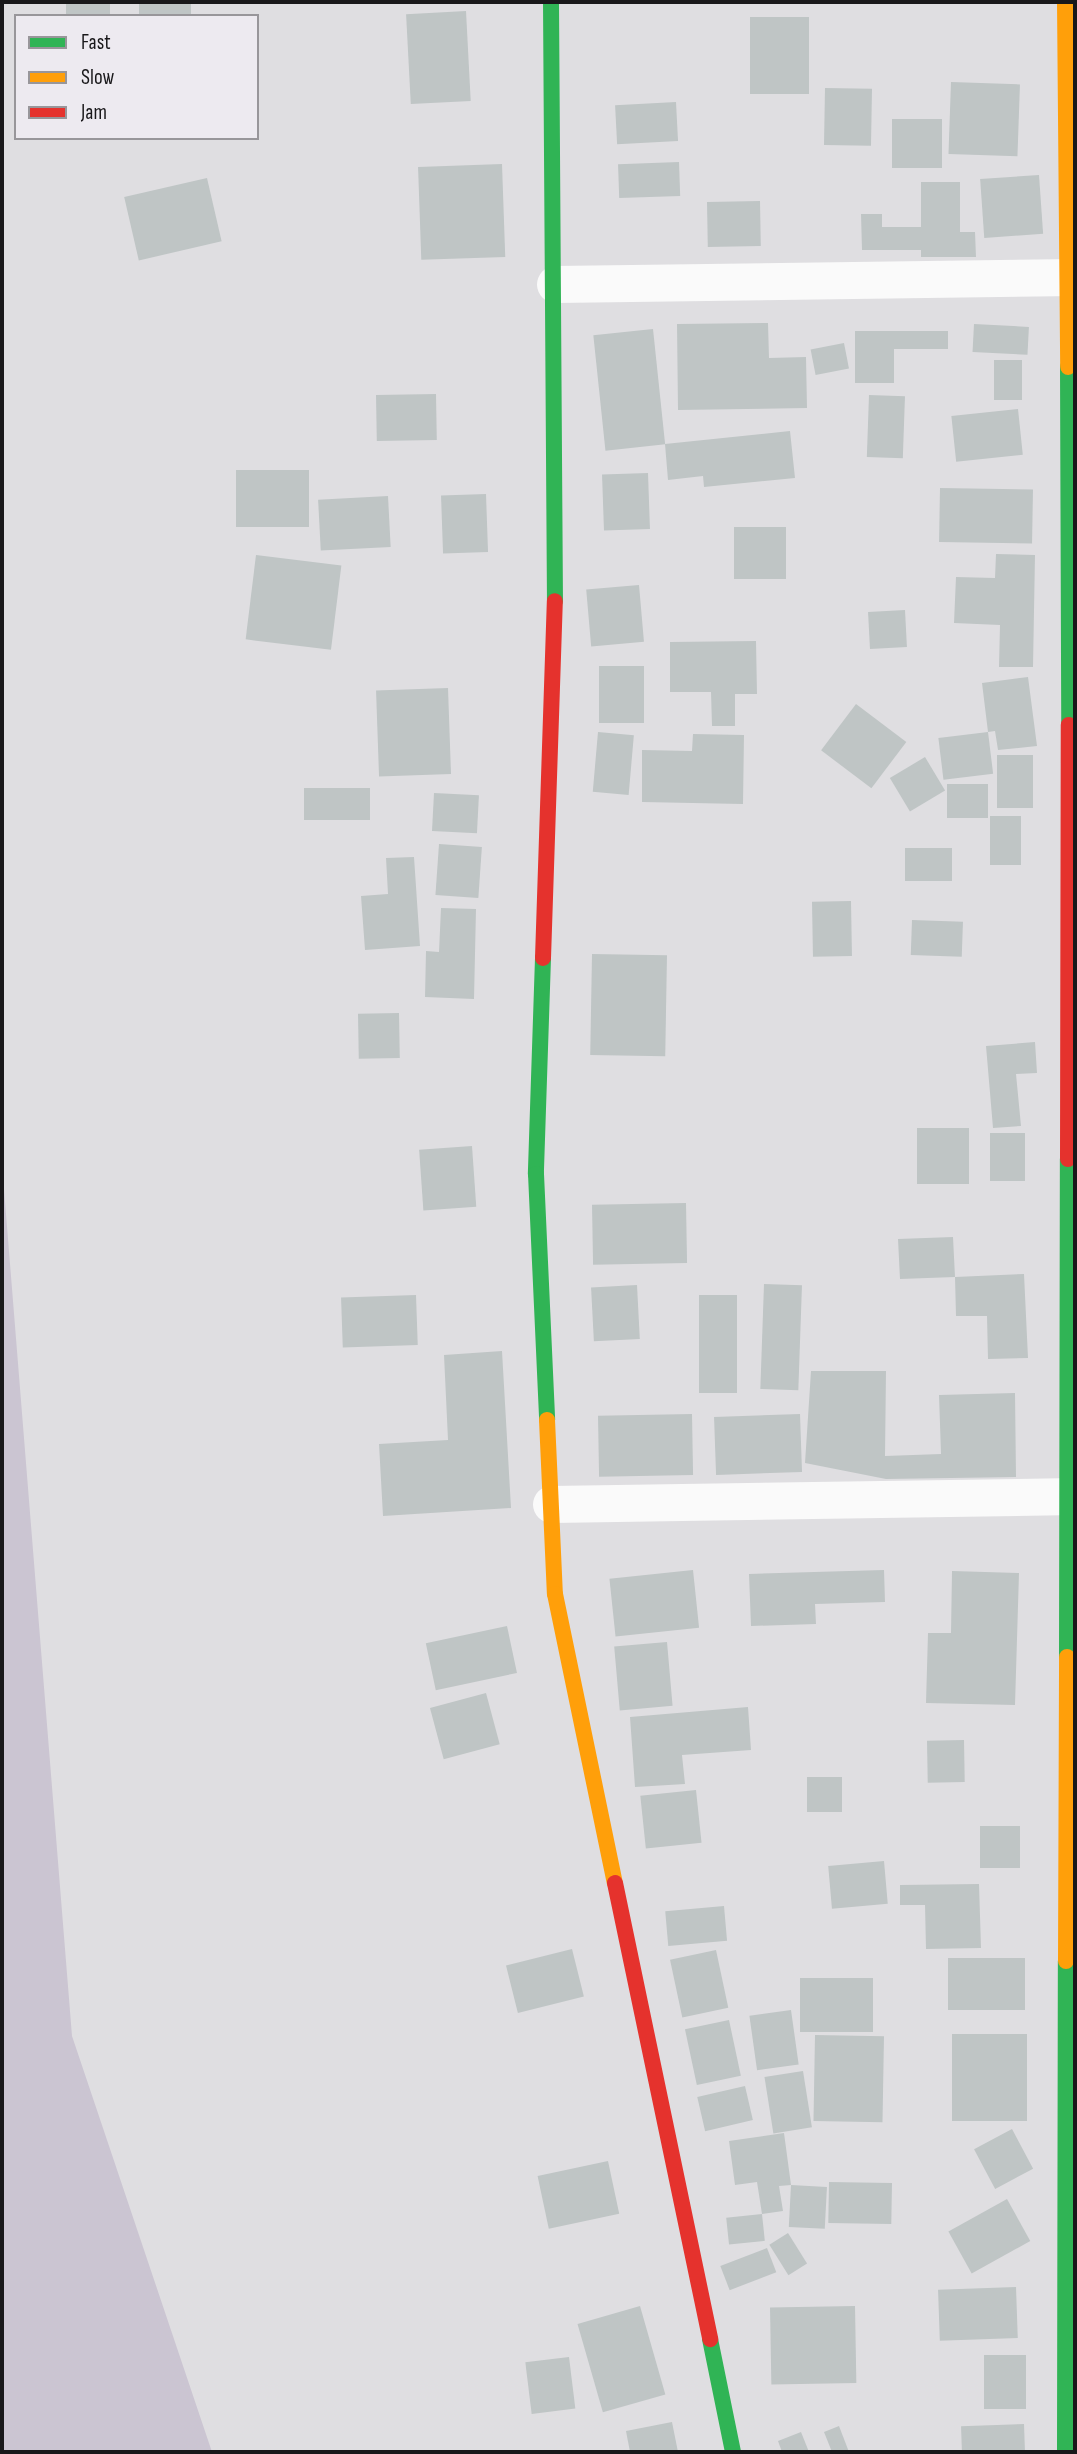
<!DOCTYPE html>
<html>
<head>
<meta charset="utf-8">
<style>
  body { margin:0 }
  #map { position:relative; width:1077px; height:2454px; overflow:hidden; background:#dfdee1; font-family:"Sofia Sans Condensed",sans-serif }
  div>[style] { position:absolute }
  .green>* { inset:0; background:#cbc5d2 }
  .building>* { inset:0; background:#bfc5c5; transform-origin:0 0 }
  .street>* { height:37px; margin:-18.5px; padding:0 18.5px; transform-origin:18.5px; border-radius:18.5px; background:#fafafa }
  .fast>* { height:16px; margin:-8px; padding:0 8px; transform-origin:8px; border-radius:8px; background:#30b455 }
  .slow>* { height:16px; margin:-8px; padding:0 8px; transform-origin:8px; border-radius:8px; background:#ff9f0a }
  .jam>* { height:16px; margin:-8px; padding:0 8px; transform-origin:8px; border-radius:8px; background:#e5322d }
  span { translate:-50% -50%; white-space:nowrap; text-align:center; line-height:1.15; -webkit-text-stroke:5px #edeaf0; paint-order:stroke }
  .frame { position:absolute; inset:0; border:4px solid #19181a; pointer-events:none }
  .legend { position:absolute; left:14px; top:14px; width:245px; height:126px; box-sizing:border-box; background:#edeaf0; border:2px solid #98969a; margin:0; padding:9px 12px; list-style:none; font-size:21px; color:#19181a }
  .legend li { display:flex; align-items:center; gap:14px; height:35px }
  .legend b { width:35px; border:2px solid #98969a }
</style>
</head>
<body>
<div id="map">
  <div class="green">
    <div style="clip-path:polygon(2px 1164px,72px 2036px,212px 2452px,2px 2452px)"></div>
  </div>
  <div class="building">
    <div style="left:66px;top:2px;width:44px;height:14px"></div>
    <div style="left:139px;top:2px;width:52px;height:14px"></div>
    <div style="left:466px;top:11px;width:90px;height:60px;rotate:87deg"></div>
    <div style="left:750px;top:17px;width:59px;height:77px"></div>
    <div style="left:951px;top:82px;width:69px;height:72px;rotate:2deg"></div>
    <div style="left:825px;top:88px;width:47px;height:57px;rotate:1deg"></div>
    <div style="left:676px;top:102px;width:39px;height:61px;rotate:87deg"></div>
    <div style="left:892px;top:119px;width:50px;height:49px"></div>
    <div style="left:679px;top:162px;width:34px;height:61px;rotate:88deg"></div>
    <div style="left:502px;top:164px;width:93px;height:84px;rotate:88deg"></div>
    <div style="left:1039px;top:175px;width:59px;height:59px;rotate:86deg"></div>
    <div style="left:207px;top:178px;width:65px;height:85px;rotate:77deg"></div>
    <div style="clip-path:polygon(921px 182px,960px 182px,960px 232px,975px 232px,976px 257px,921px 257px,921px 250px,862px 250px,861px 214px,882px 214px,882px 227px,921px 227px)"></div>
    <div style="left:760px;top:201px;width:45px;height:53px;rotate:89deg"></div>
    <div style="clip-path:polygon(768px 323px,769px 358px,806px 357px,807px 408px,678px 410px,677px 324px)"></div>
    <div style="left:974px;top:324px;width:55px;height:28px;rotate:3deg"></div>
    <div style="left:653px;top:329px;width:116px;height:60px;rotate:84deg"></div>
    <div style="clip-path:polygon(855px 331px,948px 331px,948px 349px,894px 349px,894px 383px,855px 383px)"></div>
    <div style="left:844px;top:343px;width:26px;height:34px;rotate:79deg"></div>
    <div style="left:994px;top:360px;width:28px;height:40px"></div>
    <div style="left:436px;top:394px;width:46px;height:60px;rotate:89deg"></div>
    <div style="left:869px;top:395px;width:36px;height:62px;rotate:2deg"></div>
    <div style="left:1018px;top:409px;width:46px;height:67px;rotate:84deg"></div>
    <div style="clip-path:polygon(790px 431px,795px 478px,704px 487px,703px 476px,668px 480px,665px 444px)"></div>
    <div style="left:236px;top:470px;width:73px;height:57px"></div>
    <div style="left:648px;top:473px;width:56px;height:46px;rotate:88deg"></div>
    <div style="left:940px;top:488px;width:93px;height:54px;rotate:1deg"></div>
    <div style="left:486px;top:494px;width:58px;height:45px;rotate:88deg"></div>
    <div style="left:388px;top:496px;width:51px;height:70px;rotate:87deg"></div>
    <div style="left:734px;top:527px;width:52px;height:52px"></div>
    <div style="clip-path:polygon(996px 554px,1035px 555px,1033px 667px,999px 667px,1000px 625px,954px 623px,956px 577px,995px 578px)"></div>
    <div style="left:256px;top:555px;width:86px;height:85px;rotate:7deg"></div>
    <div style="left:639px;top:585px;width:57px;height:53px;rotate:85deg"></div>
    <div style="left:905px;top:610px;width:37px;height:37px;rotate:87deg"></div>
    <div style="clip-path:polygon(756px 641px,757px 694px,735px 694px,735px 726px,712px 726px,711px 692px,670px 692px,670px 642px)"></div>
    <div style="left:599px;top:666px;width:45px;height:57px"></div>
    <div style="clip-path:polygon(1028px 677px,1037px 746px,998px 750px,995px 731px,988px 732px,982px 683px)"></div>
    <div style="left:448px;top:688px;width:86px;height:72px;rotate:88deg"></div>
    <div style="left:856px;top:704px;width:63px;height:58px;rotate:37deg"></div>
    <div style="left:598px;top:732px;width:36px;height:60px;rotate:5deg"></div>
    <div style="left:988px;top:732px;width:42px;height:50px;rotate:83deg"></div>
    <div style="clip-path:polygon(693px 734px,744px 735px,743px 804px,642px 802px,642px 750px,692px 751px)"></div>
    <div style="left:997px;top:755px;width:36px;height:53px"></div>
    <div style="left:925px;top:757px;width:39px;height:41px;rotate:59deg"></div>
    <div style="left:947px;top:784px;width:41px;height:34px"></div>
    <div style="left:370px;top:788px;width:32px;height:66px;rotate:90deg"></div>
    <div style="left:434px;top:793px;width:45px;height:38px;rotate:3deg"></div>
    <div style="left:990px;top:816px;width:31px;height:49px"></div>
    <div style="left:439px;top:844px;width:43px;height:51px;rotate:4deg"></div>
    <div style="left:905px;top:848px;width:47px;height:33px"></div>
    <div style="clip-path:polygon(414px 857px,420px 946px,365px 950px,361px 896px,388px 894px,386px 858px)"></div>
    <div style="left:851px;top:901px;width:55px;height:39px;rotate:89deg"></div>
    <div style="clip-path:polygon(441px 908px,476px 909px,474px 999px,425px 997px,426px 951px,439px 952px)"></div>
    <div style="left:912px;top:920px;width:51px;height:35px;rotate:2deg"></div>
    <div style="left:592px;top:954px;width:75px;height:101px;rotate:1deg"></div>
    <div style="left:399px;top:1013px;width:45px;height:41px;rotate:89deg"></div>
    <div style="clip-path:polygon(1035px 1042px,1037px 1073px,1016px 1074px,1021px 1126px,993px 1128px,986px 1046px)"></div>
    <div style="left:969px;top:1128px;width:56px;height:52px;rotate:90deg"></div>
    <div style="left:1025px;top:1133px;width:48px;height:35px;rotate:90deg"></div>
    <div style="left:472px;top:1146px;width:61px;height:53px;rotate:86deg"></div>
    <div style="left:686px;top:1203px;width:60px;height:94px;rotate:89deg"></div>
    <div style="clip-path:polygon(953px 1237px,955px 1277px,1024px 1274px,1028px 1358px,988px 1359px,987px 1316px,956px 1316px,955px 1277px,900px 1279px,898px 1239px)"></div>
    <div style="left:764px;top:1284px;width:38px;height:105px;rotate:2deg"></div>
    <div style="left:637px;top:1285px;width:54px;height:46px;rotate:87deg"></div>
    <div style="left:416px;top:1295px;width:50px;height:75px;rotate:88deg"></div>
    <div style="left:699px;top:1295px;width:38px;height:98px"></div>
    <div style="clip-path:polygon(502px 1351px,511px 1508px,383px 1516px,379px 1444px,448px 1440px,444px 1355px)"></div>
    <div style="clip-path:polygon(811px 1371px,886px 1371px,885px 1456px,941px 1454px,939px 1395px,1015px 1393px,1016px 1477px,886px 1479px,805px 1463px)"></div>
    <div style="left:692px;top:1414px;width:61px;height:94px;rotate:89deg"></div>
    <div style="left:800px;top:1414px;width:58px;height:86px;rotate:88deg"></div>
    <div style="left:693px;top:1570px;width:58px;height:84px;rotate:84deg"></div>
    <div style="clip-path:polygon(884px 1570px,885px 1602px,815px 1604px,816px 1624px,751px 1626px,749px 1574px)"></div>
    <div style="clip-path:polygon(952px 1571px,1019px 1573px,1015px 1705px,926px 1703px,928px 1633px,951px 1633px)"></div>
    <div style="left:507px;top:1626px;width:48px;height:83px;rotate:78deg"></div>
    <div style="left:667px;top:1642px;width:64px;height:53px;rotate:85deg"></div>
    <div style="left:486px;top:1693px;width:53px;height:58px;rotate:75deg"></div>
    <div style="clip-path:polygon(748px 1707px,751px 1750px,682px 1755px,685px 1784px,635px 1787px,630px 1717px)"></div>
    <div style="left:964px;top:1740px;width:42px;height:37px;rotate:89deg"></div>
    <div style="left:807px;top:1777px;width:35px;height:35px"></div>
    <div style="left:696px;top:1790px;width:53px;height:56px;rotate:84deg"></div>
    <div style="left:980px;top:1826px;width:40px;height:42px"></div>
    <div style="left:884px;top:1861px;width:43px;height:56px;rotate:85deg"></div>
    <div style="clip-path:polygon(979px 1884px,981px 1948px,926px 1949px,925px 1905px,900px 1905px,900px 1885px)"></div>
    <div style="left:724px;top:1906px;width:35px;height:59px;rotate:85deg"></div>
    <div style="left:572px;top:1949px;width:49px;height:68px;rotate:76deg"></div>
    <div style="left:716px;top:1950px;width:59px;height:47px;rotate:78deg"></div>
    <div style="left:948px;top:1958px;width:77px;height:52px"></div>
    <div style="left:800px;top:1978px;width:73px;height:54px"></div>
    <div style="left:791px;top:2010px;width:55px;height:42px;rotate:82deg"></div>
    <div style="left:729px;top:2020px;width:57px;height:45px;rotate:78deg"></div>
    <div style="left:952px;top:2034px;width:75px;height:87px"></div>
    <div style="left:815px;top:2035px;width:69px;height:86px;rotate:1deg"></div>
    <div style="left:803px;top:2071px;width:57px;height:39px;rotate:81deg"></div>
    <div style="left:745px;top:2086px;width:35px;height:49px;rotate:77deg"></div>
    <div style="left:1012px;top:2129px;width:45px;height:43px;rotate:62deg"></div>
    <div style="clip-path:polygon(784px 2133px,791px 2185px,779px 2186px,783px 2211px,762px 2214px,757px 2182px,735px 2185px,729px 2141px)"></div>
    <div style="left:608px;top:2161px;width:54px;height:72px;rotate:78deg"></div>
    <div style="left:829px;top:2182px;width:63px;height:41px;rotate:1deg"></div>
    <div style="left:791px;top:2185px;width:36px;height:42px;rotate:3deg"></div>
    <div style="left:1007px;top:2199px;width:48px;height:67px;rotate:61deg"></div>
    <div style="left:762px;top:2214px;width:27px;height:36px;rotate:84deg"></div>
    <div style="left:788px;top:2233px;width:36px;height:22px;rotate:58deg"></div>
    <div style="left:767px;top:2248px;width:26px;height:50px;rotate:69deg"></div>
    <div style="left:1016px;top:2287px;width:51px;height:78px;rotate:88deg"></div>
    <div style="left:640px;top:2306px;width:92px;height:65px;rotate:74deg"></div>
    <div style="left:855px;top:2306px;width:77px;height:85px;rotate:89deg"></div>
    <div style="left:984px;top:2355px;width:42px;height:54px"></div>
    <div style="left:569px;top:2357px;width:52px;height:44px;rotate:83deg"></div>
    <div style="clip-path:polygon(672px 2422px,678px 2452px,630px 2452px,626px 2431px)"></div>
    <div style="left:1024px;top:2424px;width:28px;height:63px;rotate:88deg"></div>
    <div style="clip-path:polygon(839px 2426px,849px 2452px,832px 2452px,824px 2432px)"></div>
    <div style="clip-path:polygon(801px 2432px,809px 2452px,782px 2452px,778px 2441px)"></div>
  </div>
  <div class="street">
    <div style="left:555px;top:284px;width:520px;rotate:-0.77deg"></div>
    <div style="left:551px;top:1504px;width:524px;rotate:-0.87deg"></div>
  </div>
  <div class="fast">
    <div style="left:551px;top:2px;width:599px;rotate:89.62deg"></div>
    <div style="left:1068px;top:367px;width:358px;rotate:89.8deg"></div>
    <div style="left:543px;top:958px;width:216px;rotate:91.9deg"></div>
    <div style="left:536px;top:1174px;width:246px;rotate:87.4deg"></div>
    <div style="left:1067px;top:1657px;width:498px;rotate:-89.9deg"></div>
    <div style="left:710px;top:2339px;width:115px;rotate:78.5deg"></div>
    <div style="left:1065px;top:2452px;width:491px;rotate:-89.9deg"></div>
  </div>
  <div class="slow">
    <div style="left:1065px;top:2px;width:365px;rotate:89.5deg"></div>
    <div style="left:547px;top:1420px;width:174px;rotate:87.4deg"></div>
    <div style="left:555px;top:1594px;width:295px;rotate:78.3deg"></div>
    <div style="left:1066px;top:1961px;width:304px;rotate:-89.8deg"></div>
  </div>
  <div class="jam">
    <div style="left:543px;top:958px;width:357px;rotate:-88.1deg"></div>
    <div style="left:1068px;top:1159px;width:434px;rotate:-89.9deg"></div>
    <div style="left:615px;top:1883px;width:466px;rotate:78.2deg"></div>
  </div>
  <div class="frame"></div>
  <ul class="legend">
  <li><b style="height:9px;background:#30b455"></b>Fast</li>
  <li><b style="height:9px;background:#ff9f0a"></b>Slow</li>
  <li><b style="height:9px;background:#e5322d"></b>Jam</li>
  </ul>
</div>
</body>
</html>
